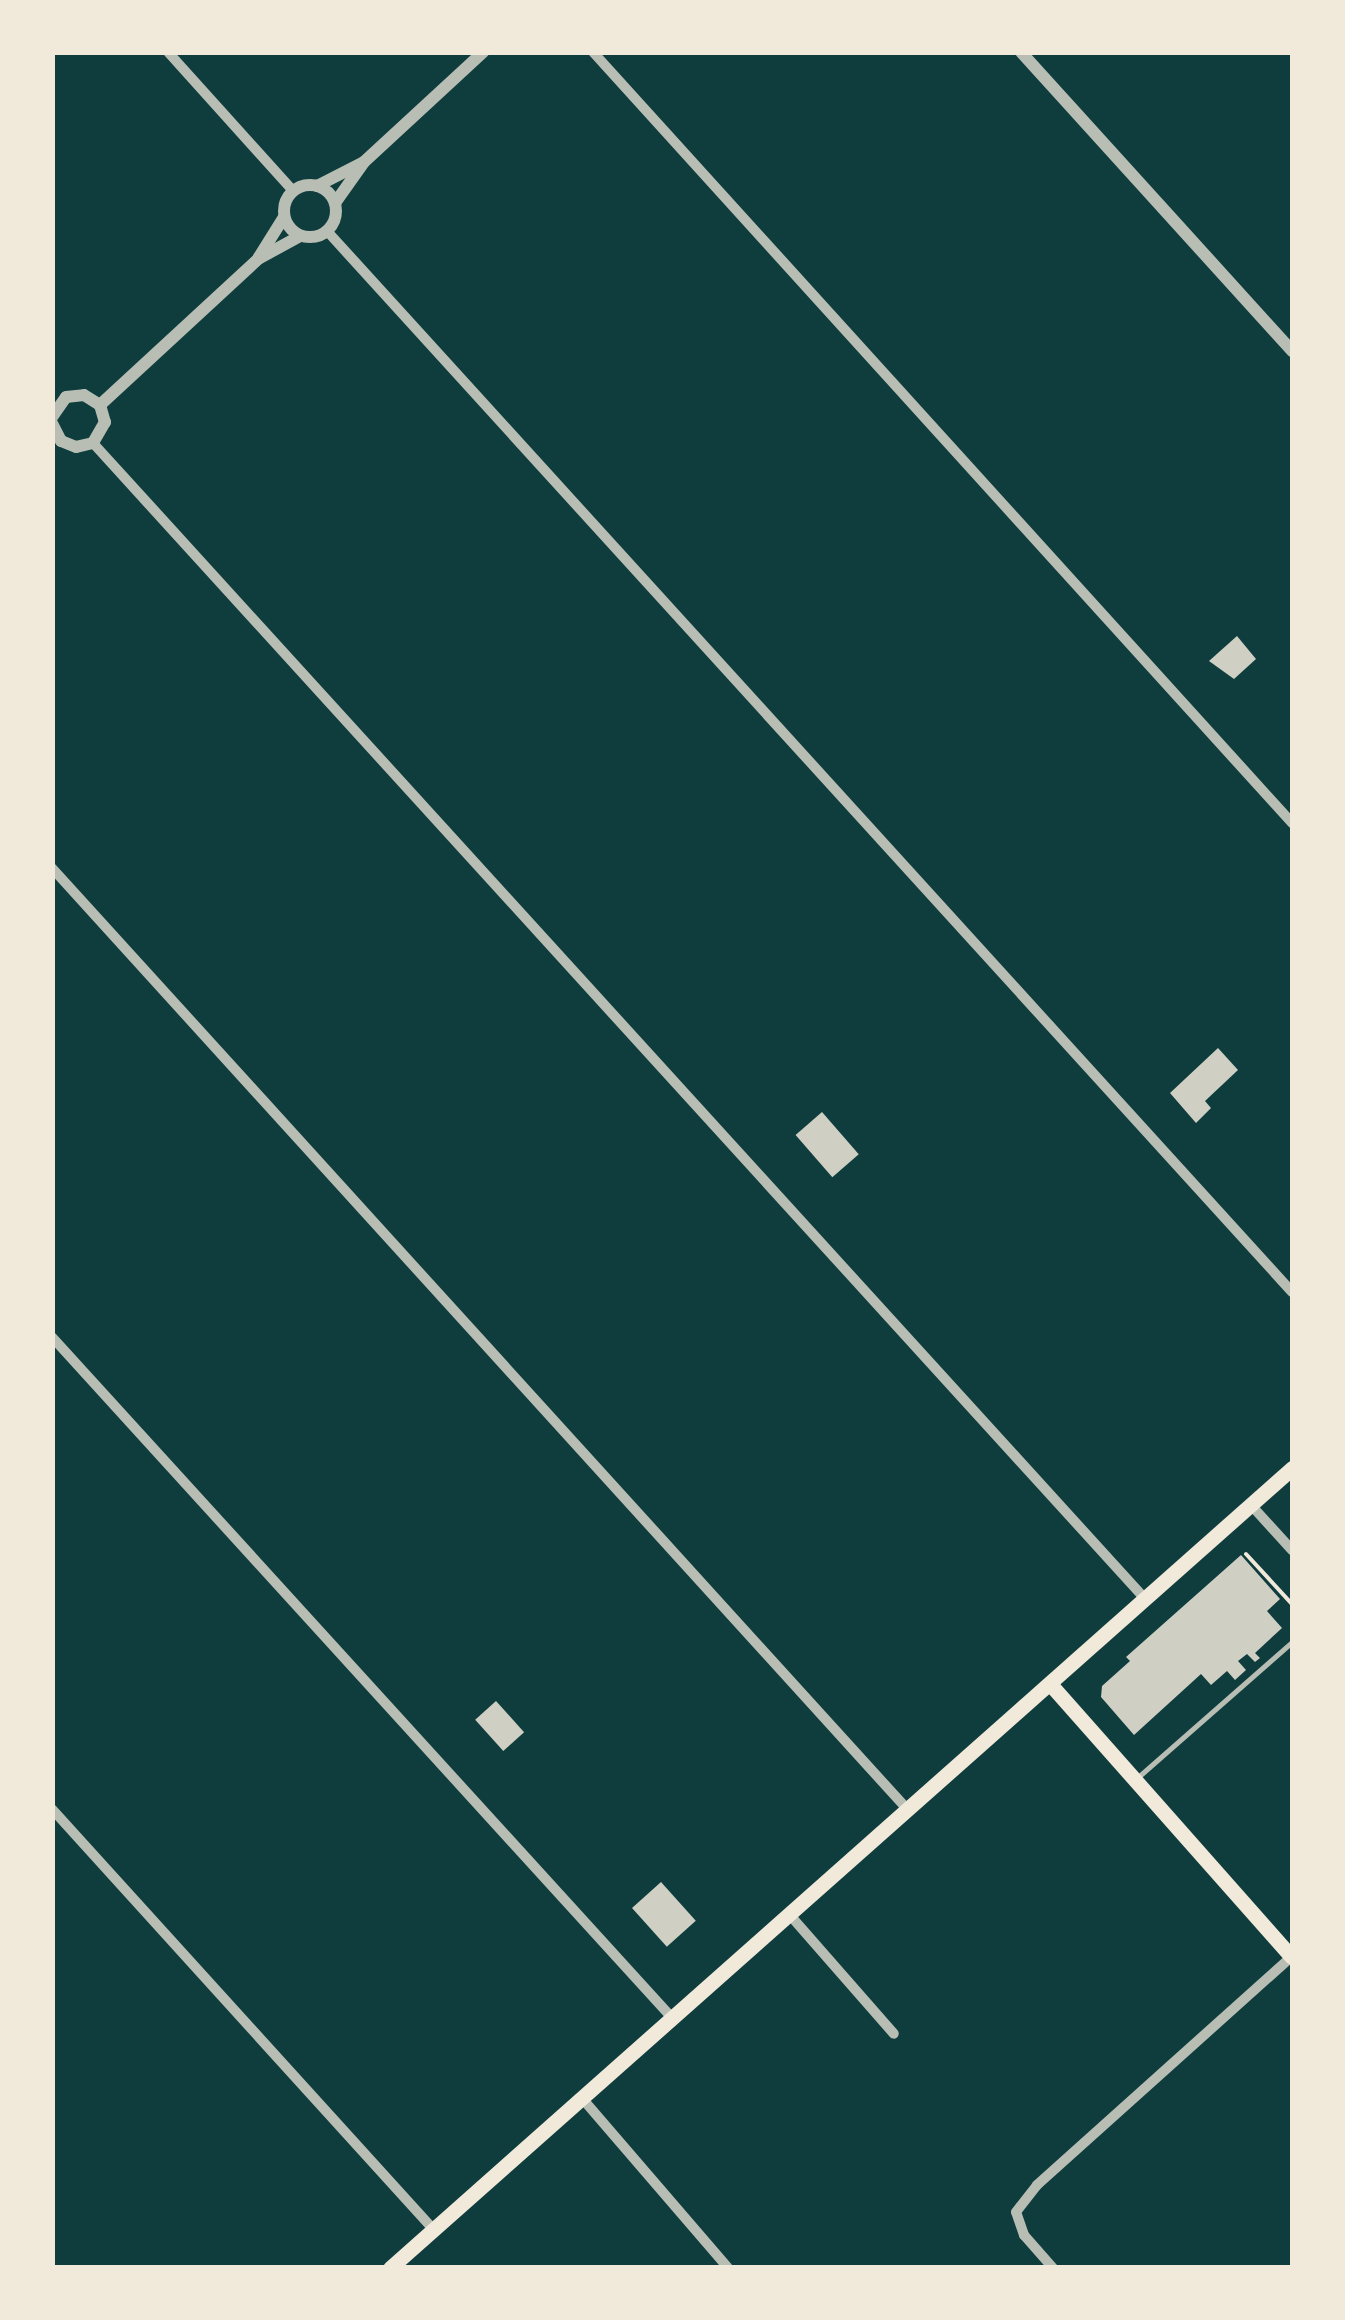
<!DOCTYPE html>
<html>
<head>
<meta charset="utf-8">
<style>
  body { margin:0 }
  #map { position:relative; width:1345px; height:2320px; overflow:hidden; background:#0f3d3e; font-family:"Work Sans",sans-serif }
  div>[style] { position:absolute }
  .building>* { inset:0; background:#cfcfc3; transform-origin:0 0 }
  .path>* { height:4px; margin:-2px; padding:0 2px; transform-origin:2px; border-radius:2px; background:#f1e9da }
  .service>* { height:5px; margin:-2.5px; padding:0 2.5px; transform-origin:2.5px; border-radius:2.5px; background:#b8beb3 }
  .minor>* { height:10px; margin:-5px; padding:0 5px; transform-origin:5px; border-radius:5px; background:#b8beb3 }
  .tertiary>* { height:12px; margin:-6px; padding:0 6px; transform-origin:6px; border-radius:6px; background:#b8beb3 }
  .tertiary>.ring { margin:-6px; padding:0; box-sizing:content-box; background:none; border:12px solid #b8beb3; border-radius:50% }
  .secondary>* { height:15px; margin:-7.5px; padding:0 7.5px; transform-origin:7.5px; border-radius:7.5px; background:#f1e9da }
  span { translate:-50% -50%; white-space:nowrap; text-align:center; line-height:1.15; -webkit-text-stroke:8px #f1e9da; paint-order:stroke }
  .frame { position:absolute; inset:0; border:55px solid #f1e9da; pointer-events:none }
</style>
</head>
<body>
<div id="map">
  <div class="building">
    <div style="clip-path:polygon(1237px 636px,1256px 659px,1234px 679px,1209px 661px)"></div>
    <div style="clip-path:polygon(1218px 1048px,1238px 1070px,1205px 1101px,1211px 1108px,1196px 1123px,1170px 1093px)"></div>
    <div style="left:822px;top:1112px;width:56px;height:35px;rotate:49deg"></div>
    <div style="clip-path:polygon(1241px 1555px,1280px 1599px,1267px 1611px,1282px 1628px,1255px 1653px,1260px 1658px,1255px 1662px,1247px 1654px,1238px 1661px,1246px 1670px,1235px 1680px,1227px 1671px,1211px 1685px,1201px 1674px,1134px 1735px,1101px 1697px,1102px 1686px,1130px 1661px,1126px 1657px)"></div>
    <div style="left:496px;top:1701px;width:42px;height:28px;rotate:48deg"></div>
    <div style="left:661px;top:1882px;width:52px;height:39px;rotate:48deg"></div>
  </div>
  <div class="path">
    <div style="left:1246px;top:1554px;width:68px;rotate:47.4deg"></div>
  </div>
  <div class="service">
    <div style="left:1137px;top:1778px;width:206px;rotate:-41.3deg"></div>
  </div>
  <div class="minor">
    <div style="left:168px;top:52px;width:187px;rotate:48deg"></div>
    <div style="left:593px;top:52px;width:1041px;rotate:47.8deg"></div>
    <div style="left:327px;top:231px;width:1434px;rotate:47.71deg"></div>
    <div style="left:93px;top:443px;width:1564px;rotate:47.69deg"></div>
    <div style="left:52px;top:868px;width:1271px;rotate:47.74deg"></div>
    <div style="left:52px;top:1337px;width:921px;rotate:47.68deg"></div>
    <div style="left:1251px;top:1505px;width:61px;rotate:47.7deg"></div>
    <div style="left:52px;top:1809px;width:567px;rotate:47.79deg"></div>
    <div style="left:789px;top:1914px;width:159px;rotate:48.8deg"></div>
    <div style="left:581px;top:2097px;width:225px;rotate:49.3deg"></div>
    <div style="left:1053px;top:2268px;width:44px;rotate:-131.3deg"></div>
    <div style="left:1024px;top:2235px;width:24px;rotate:-109deg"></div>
    <div style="left:1016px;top:2212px;width:34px;rotate:-52deg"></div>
    <div style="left:1037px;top:2185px;width:343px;rotate:-41.9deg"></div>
  </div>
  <div class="tertiary">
    <div style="left:1021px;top:52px;width:404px;rotate:47.8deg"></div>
    <div class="ring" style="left:284px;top:185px;width:40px;height:40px"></div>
    <div style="left:317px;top:186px;width:51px;rotate:-27.1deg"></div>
    <div style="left:335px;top:203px;width:50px;rotate:-54.7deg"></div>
    <div style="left:364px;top:162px;width:162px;rotate:-42.7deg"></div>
    <div style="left:259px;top:257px;width:47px;rotate:-58deg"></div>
    <div style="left:100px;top:405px;width:215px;rotate:-42.7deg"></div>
    <div style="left:258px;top:259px;width:48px;rotate:-28.7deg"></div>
    <div style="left:52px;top:417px;width:24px;rotate:-55deg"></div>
    <div style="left:66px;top:397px;width:18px;rotate:-6deg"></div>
    <div style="left:84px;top:395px;width:19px;rotate:32deg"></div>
    <div style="left:100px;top:405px;width:18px;rotate:74deg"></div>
    <div style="left:105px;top:422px;width:24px;rotate:120deg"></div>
    <div style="left:93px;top:443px;width:17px;rotate:167deg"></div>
    <div style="left:76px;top:447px;width:16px;rotate:-158deg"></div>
    <div style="left:61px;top:441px;width:20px;rotate:-117deg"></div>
  </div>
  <div class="secondary">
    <div style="left:1051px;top:1685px;width:363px;rotate:48.5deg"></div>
    <div style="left:390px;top:2268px;width:1206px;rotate:-41.57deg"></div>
  </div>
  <div class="frame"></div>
</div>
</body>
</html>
